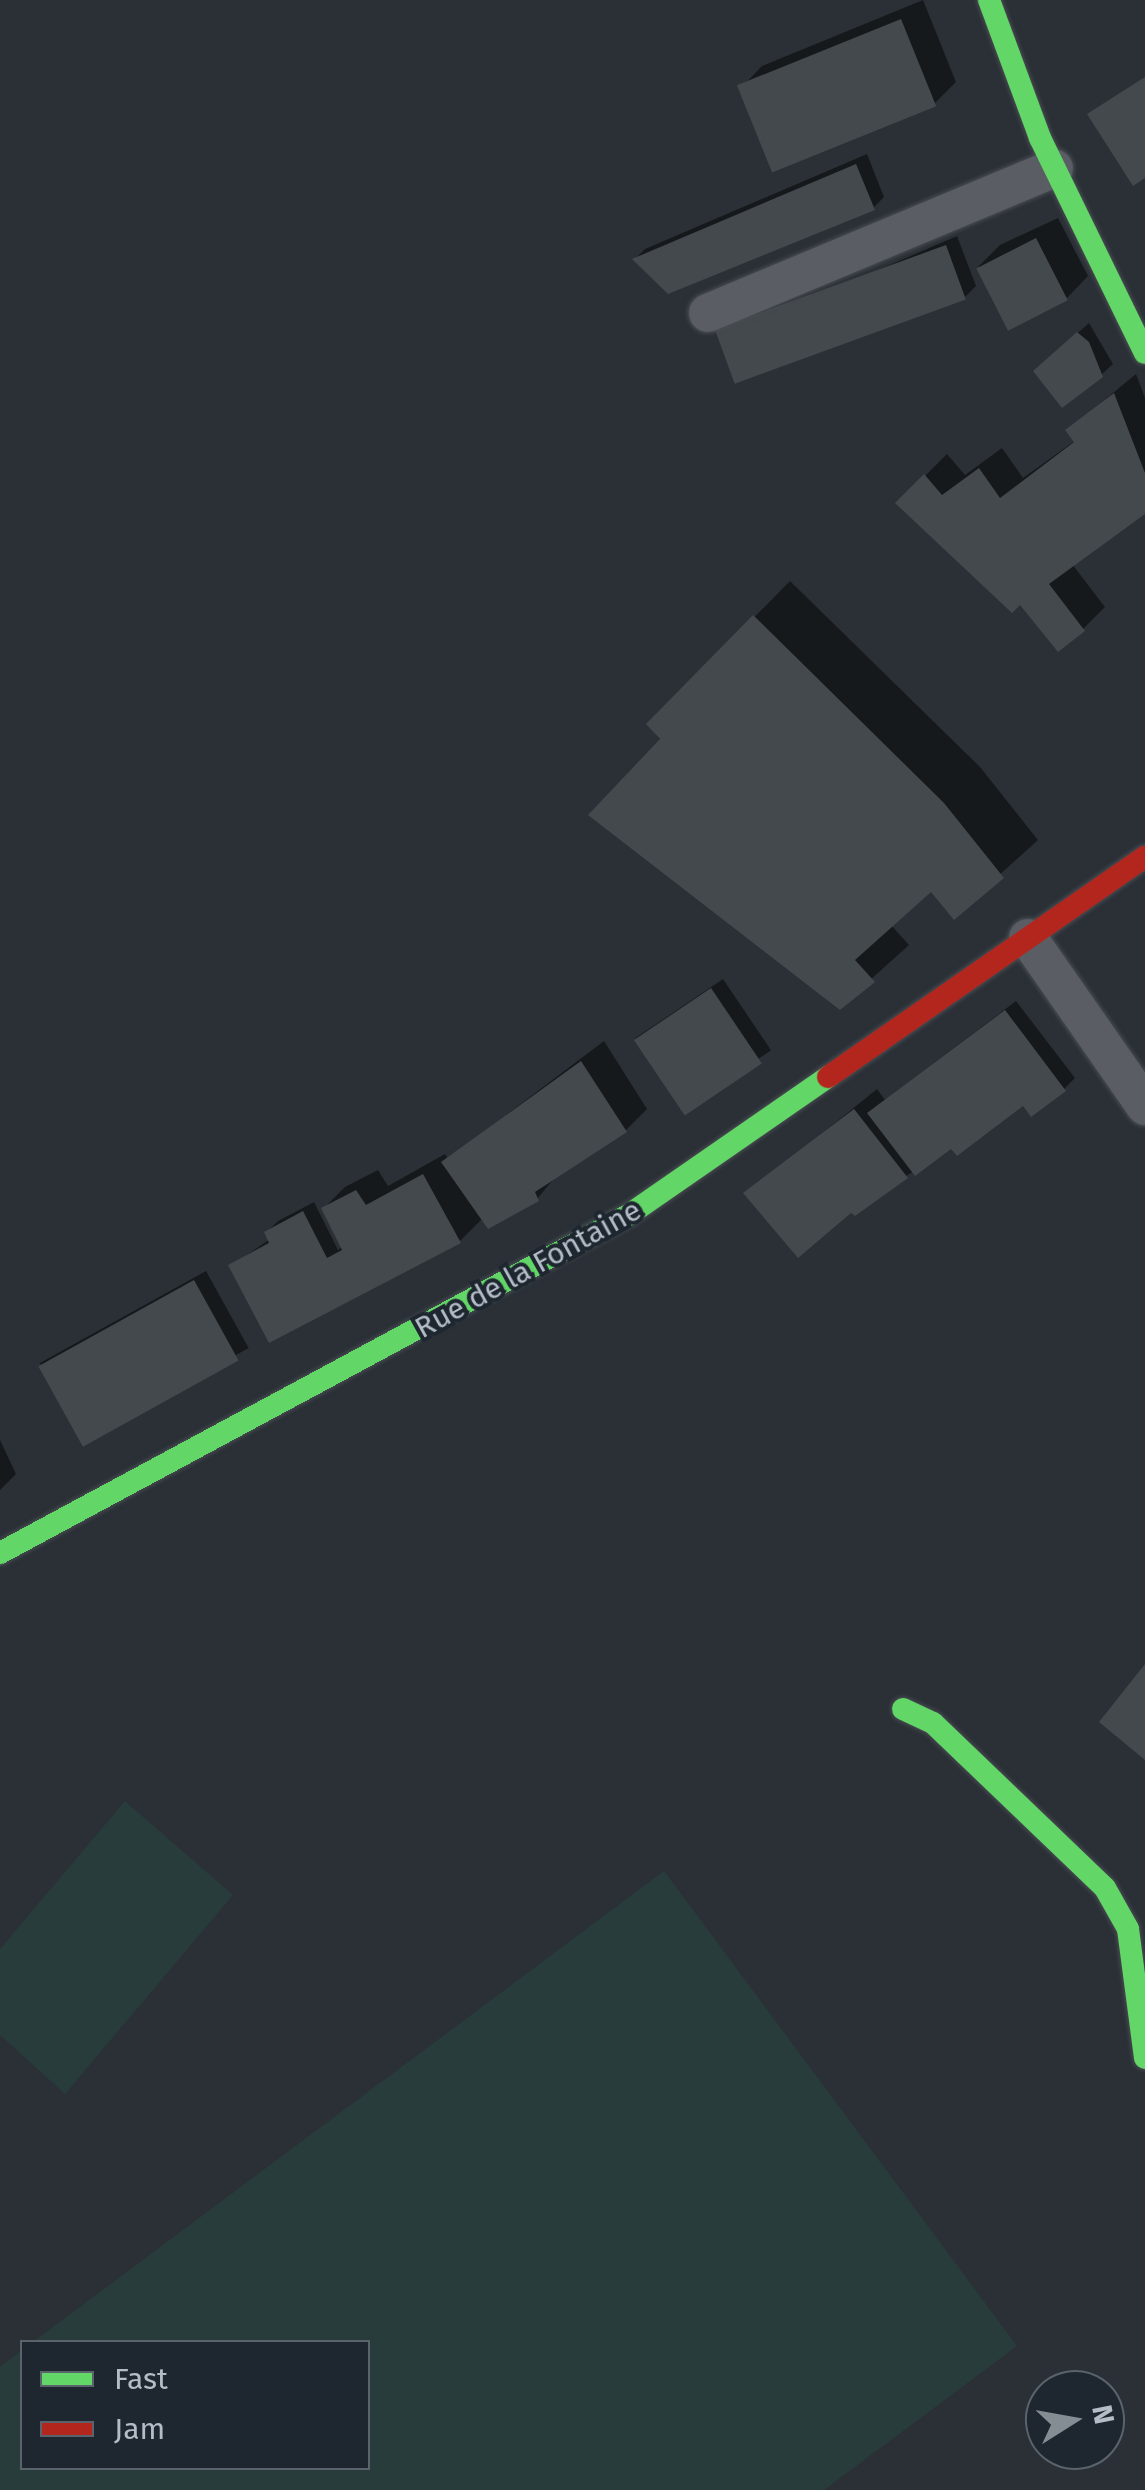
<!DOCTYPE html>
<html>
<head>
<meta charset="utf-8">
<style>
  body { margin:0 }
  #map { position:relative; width:1145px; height:2490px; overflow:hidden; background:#2a3036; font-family:"Fira Sans",sans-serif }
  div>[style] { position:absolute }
  .green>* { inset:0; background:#283c3c }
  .shadow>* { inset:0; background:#0007; transform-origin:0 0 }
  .building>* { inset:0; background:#44494e; transform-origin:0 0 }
  .roads { filter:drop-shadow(0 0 2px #484c51) drop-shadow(0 0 2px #484c51) }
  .lane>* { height:38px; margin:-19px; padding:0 19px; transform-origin:19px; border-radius:19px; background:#5a5e64 }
  .fast>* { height:22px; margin:-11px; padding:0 11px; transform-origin:11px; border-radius:11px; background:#63d668 }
  .jam>* { height:22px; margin:-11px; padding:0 11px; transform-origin:11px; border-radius:11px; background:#b3261e }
  span { translate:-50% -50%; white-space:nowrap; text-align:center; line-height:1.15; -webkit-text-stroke:8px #1e2730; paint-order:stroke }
  .street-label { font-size:30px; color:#b4bdc7 }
  .legend { position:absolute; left:20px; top:2340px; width:350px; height:130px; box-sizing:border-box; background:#1e2730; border:2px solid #5a636c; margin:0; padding:12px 18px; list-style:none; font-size:30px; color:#b4bdc7 }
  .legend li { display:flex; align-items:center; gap:20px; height:50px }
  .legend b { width:50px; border:2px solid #5a636c }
  .north { position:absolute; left:1025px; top:2370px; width:100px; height:100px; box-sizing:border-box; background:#1e2730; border:2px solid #5a636c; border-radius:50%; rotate:79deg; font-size:28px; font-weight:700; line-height:40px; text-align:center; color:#b4bdc7 }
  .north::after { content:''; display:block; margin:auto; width:35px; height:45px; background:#848c94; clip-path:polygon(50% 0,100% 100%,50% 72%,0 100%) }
</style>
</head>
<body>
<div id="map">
  <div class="green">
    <div style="clip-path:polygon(125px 1801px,233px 1895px,65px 2094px,0 2035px,0 1949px)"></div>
    <div style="clip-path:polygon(664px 1871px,1017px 2346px,824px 2490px,0 2490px,0 2367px,22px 2350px,22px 2468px,368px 2468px,368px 2342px,33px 2342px)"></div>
  </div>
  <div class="shadow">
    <div style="clip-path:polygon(923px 0,956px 82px,935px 103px,741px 88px,762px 66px)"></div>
    <div style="clip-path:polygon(867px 154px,884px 197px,873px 208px,635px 259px,645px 249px)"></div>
    <div style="clip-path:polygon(1058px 218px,1088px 276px,1067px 298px,978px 267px,1000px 245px)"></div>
    <div style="clip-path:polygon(957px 236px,976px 286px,965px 297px,723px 342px,734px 332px)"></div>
    <div style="clip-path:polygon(1089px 323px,1113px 364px,1101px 375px,1047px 360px)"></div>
    <div style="clip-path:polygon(1136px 374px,1145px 398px,1145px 510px,1072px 564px,1105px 607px,1083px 629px,1020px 602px,898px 503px,947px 454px,965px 475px,1002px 448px,1023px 478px,1076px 440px,1068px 430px)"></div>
    <div style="clip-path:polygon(790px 581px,980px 767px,1038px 840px,954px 916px,931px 888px,891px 925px,909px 945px,840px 1007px,649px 724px)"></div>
    <div style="left:723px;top:979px;width:86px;height:106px;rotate:56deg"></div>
    <div style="clip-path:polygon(1016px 1001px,1075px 1078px,1064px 1089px,1024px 1103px,906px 1176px,747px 1194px,877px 1089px,885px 1100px)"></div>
    <div style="clip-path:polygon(604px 1041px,647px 1109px,626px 1130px,557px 1175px,537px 1199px,483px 1218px,460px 1241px,270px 1340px,231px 1266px,270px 1239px,267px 1232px,278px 1221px,314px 1202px,338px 1250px,343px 1246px,324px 1208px,345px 1187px,378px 1170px,388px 1186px,445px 1154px,448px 1159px)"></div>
    <div style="left:206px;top:1271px;width:88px;height:190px;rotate:61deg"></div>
    <div style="clip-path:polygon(0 1440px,16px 1474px,0 1490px)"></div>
  </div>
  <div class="building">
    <div style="left:901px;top:19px;width:94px;height:177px;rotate:68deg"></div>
    <div style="clip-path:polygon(1145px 77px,1145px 178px,1133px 186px,1087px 114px)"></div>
    <div style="clip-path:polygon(856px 164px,875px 210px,668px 294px,632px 259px)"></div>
    <div style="left:1036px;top:238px;width:70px;height:67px;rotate:63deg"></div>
    <div style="left:946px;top:245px;width:58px;height:246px;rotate:70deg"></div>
    <div style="clip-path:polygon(1077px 332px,1089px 342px,1103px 377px,1062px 408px,1033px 371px)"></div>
    <div style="clip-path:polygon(1114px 393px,1145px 473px,1145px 514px,1049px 584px,1085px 631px,1058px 652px,1020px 605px,1012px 613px,895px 503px,924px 474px,942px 495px,979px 468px,1000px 498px,1074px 442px,1065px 430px)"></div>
    <div style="clip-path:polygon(753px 615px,944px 803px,1004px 878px,954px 920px,931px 892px,855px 960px,875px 982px,840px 1010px,588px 815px,660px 739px,646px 724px)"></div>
    <div style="left:711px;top:988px;width:91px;height:93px;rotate:56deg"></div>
    <div style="clip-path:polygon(1005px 1010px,1066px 1091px,1031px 1117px,1023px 1106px,957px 1156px,951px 1149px,915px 1176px,867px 1113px)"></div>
    <div style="clip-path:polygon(581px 1061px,627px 1132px,535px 1192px,539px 1201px,488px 1229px,441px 1162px)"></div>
    <div style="clip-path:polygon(854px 1109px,908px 1178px,855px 1216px,851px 1213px,798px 1258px,743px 1193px)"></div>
    <div style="clip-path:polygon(423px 1174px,461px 1243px,269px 1343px,228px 1265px,269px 1243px,264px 1232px,303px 1211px,327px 1258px,342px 1250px,321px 1208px,356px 1190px,366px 1205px)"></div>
    <div style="left:194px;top:1280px;width:92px;height:178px;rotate:61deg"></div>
    <div style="clip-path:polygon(1145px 1664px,1145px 1760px,1099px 1722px)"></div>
  </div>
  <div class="roads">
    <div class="lane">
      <div style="left:708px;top:313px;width:375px;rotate:-22.7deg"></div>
      <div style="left:1028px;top:938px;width:205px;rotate:55.1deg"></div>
    </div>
    <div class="fast">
      <div style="left:989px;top:0;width:147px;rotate:69.7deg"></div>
      <div style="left:1040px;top:138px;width:239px;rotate:64deg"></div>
      <div style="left:0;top:1553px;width:715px;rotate:-28.28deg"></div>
      <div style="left:630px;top:1214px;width:241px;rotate:-34.7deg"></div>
      <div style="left:903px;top:1709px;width:33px;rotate:25deg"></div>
      <div style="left:933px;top:1723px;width:238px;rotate:43.8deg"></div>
      <div style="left:1105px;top:1888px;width:47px;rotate:60.7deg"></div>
      <div style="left:1128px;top:1929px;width:130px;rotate:82.5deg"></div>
    </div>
    <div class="jam">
      <div style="left:828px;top:1077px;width:386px;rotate:-34.8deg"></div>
    </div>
  </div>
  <div class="street-label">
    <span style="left:528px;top:1269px;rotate:-29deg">Rue de la Fontaine</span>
  </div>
  <ul class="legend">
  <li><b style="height:12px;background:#63d668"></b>Fast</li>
  <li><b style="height:12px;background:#b3261e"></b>Jam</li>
  </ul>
  <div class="north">N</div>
</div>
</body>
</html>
